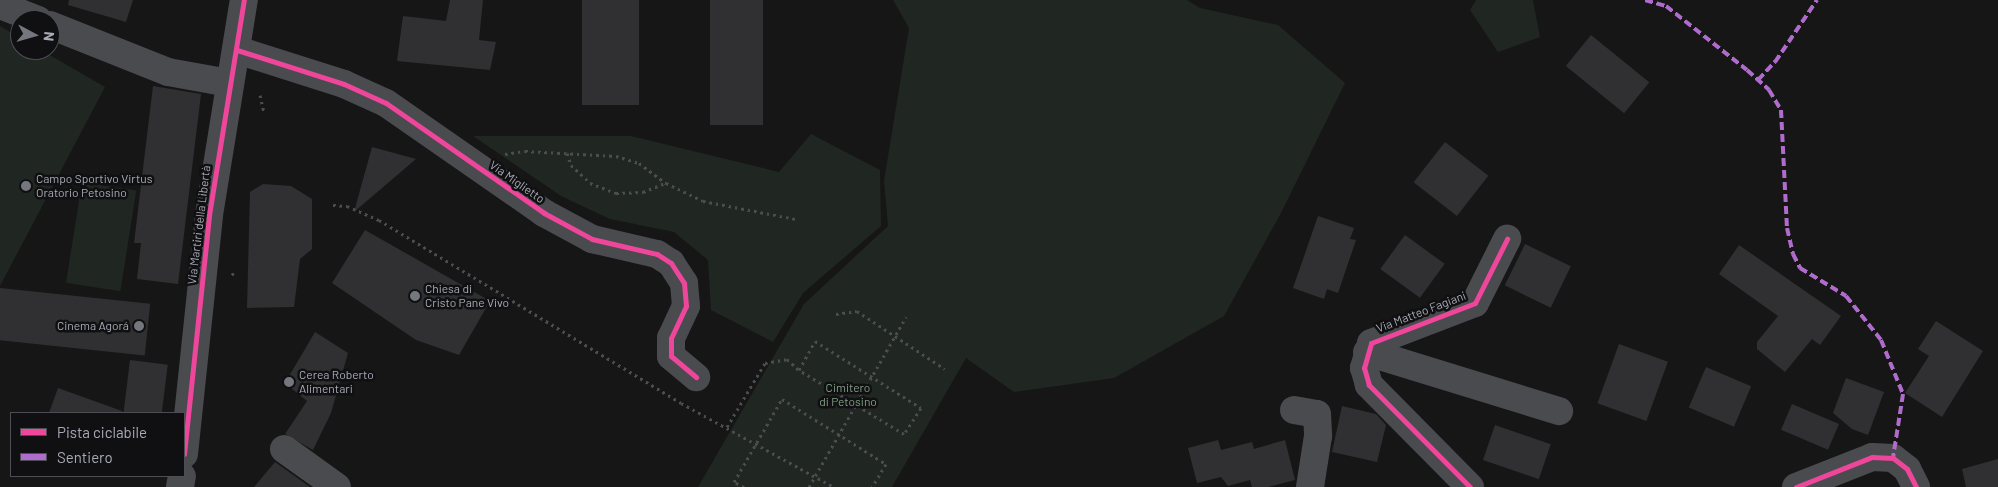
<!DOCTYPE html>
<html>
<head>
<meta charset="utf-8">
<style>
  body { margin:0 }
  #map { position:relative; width:1998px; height:487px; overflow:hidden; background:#161616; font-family:Barlow,sans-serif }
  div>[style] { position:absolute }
  .green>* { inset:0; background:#202621; transform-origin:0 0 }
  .building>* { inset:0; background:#303032; transform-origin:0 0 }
  .path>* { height:3px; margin-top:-1.5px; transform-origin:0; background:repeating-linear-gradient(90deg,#4c4d50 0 2.5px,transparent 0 6.5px) }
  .minor>* { height:28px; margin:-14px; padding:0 14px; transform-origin:14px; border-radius:14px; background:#4a4b4e }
  .quiet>* { height:4px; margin-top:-2px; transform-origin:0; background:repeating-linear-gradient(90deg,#b06ccc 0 8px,transparent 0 12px) }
  .cycleway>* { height:5px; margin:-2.5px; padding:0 2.5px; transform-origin:2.5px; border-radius:2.5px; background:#ed469a }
  .dots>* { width:14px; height:14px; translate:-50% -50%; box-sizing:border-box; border:2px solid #101012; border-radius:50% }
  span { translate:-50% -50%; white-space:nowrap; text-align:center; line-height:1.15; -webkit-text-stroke:5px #101012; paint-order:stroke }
  .poi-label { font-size:12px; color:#a8abb6 }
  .left { translate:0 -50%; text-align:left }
  .right { translate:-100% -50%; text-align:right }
  .street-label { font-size:12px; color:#a8abb6 }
  .park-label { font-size:12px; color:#819f85 }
  .legend { position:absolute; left:10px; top:412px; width:175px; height:65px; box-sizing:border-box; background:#101012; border:1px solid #4d4e54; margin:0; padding:6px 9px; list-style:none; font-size:15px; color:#a8abb6 }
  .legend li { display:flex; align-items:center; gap:10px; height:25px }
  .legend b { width:25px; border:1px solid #4d4e54 }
  .north { position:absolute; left:10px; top:10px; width:50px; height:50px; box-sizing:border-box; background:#101012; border:1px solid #4d4e54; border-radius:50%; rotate:96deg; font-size:14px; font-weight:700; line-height:20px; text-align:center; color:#a8abb6 }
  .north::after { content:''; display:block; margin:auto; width:18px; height:22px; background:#75777e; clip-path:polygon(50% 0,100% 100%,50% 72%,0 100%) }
</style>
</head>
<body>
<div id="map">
  <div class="green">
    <div style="clip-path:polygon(893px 0,1187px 0,1200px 8px,1278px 25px,1345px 83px,1281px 213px,1224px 316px,1114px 378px,1014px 392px,966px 358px,892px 487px,698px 487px,804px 304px,888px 226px,884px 181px,909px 28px)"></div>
    <div style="clip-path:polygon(1476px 0,1533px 0,1540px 37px,1498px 52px,1470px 10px)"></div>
    <div style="clip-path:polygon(0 26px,20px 38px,20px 50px,41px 50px,105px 87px,0 286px)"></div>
    <div style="clip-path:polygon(811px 134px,880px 170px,881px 226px,803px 293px,773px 342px,711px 310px,708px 260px,674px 232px,610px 219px,561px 196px,473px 136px,631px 136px,779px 172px)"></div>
    <div style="left:82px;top:182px;width:55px;height:102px;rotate:9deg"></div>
  </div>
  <div class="building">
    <div style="clip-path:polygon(69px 0,133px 0,126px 22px,68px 5px)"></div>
    <div style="clip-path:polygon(450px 0,483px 0,479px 40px,496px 42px,490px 70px,397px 61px,403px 16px,446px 21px)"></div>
    <div style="left:582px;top:0;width:57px;height:105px"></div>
    <div style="left:710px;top:0;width:53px;height:125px"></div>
    <div style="left:1591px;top:35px;width:75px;height:40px;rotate:39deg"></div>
    <div style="clip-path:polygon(153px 86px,201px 94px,178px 284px,137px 279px,141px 243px,134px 243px)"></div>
    <div style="left:1445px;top:142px;width:55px;height:51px;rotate:38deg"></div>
    <div style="clip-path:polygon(372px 147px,416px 159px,354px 212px)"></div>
    <div style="clip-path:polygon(263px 184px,291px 186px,312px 199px,312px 249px,300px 259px,294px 307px,247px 308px,250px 192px)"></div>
    <div style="clip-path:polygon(1318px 216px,1354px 228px,1350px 239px,1356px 240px,1338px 293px,1327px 289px,1324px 299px,1293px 288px)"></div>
    <div style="clip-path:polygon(365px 230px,490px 301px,459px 355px,416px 340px,332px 283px)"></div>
    <div style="left:1405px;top:235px;width:49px;height:42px;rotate:36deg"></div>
    <div style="left:1525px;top:244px;width:51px;height:46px;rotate:26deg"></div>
    <div style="clip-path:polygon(1739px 245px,1841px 316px,1820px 345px,1812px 339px,1785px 372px,1757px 349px,1757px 342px,1778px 316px,1719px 274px)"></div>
    <div style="left:0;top:288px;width:151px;height:52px;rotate:6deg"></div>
    <div style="clip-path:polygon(1936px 321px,1983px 351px,1942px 417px,1905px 393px,1929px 356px,1918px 349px)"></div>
    <div style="clip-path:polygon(315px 332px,348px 353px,331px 413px,313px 450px,285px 434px,307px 401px,285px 383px)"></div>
    <div style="left:1619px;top:344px;width:52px;height:63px;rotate:20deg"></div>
    <div style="left:130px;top:360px;width:38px;height:53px;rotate:7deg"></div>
    <div style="left:1706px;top:367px;width:49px;height:44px;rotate:23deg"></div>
    <div style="clip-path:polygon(1846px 378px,1884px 392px,1868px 435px,1852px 429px,1833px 413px)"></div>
    <div style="clip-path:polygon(58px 388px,122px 411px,122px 413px,49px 413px)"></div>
    <div style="left:1792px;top:404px;width:51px;height:28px;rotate:23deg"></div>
    <div style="clip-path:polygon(1342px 406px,1376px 414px,1386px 425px,1377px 462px,1332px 452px)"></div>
    <div style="left:1495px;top:425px;width:59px;height:37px;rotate:19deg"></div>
    <div style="clip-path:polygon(1218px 440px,1221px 450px,1252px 442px,1254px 449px,1285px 440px,1295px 480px,1268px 487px,1252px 487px,1250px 480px,1228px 486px,1221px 477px,1197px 483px,1188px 448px)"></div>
    <div style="clip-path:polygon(1998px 459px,1998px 487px,1966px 487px,1962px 469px)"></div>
    <div style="clip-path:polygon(275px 462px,310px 487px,254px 487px)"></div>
  </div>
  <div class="path">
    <div style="left:260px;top:95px;width:17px;rotate:77deg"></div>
    <div style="left:567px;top:153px;width:13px;rotate:72deg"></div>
    <div style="left:571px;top:165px;width:26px;rotate:43deg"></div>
    <div style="left:590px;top:183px;width:28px;rotate:21deg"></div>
    <div style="left:616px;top:193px;width:27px;rotate:-2deg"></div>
    <div style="left:643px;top:192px;width:24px;rotate:-22deg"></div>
    <div style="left:505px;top:154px;width:20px;rotate:-9deg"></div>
    <div style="left:525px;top:151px;width:91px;rotate:3.1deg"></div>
    <div style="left:616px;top:156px;width:24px;rotate:17deg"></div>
    <div style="left:639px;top:163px;width:34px;rotate:37deg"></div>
    <div style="left:666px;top:183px;width:41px;rotate:25.9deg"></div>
    <div style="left:703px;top:201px;width:95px;rotate:11deg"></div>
    <div style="left:333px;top:205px;width:14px;rotate:4deg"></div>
    <div style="left:347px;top:206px;width:35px;rotate:24deg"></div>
    <div style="left:379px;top:220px;width:353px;rotate:31.2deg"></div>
    <div style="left:681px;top:403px;width:175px;rotate:28.8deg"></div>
    <div style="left:232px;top:275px;width:4px;rotate:-56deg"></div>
    <div style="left:836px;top:314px;width:21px;rotate:-8deg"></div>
    <div style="left:857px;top:311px;width:105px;rotate:33.4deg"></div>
    <div style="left:815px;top:341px;width:125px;rotate:32.3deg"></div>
    <div style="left:921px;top:408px;width:31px;rotate:123deg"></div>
    <div style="left:904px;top:434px;width:123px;rotate:-148.6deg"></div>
    <div style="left:799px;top:370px;width:33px;rotate:-61deg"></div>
    <div style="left:727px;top:427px;width:74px;rotate:-59.3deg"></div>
    <div style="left:765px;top:363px;width:22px;rotate:-10deg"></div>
    <div style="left:787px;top:359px;width:16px;rotate:43deg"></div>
    <div style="left:744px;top:487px;width:11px;rotate:-153deg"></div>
    <div style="left:734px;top:482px;width:96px;rotate:-60deg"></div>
    <div style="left:782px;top:399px;width:123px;rotate:32deg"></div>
    <div style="left:886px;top:464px;width:27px;rotate:121deg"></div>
    <div style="left:809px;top:487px;width:196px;rotate:-60.3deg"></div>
  </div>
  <div class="minor">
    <div style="left:0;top:5px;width:41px;rotate:21.5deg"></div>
    <div style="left:50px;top:25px;width:127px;rotate:21.7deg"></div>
    <div style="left:168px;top:72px;width:62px;rotate:10.2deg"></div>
    <div style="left:237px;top:50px;width:112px;rotate:17.6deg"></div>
    <div style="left:344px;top:84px;width:46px;rotate:24.3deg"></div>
    <div style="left:386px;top:103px;width:193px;rotate:34.8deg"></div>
    <div style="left:544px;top:213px;width:55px;rotate:28.4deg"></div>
    <div style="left:592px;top:239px;width:67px;rotate:13deg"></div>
    <div style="left:657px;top:254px;width:17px;rotate:33deg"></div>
    <div style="left:671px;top:263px;width:24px;rotate:57deg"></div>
    <div style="left:684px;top:283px;width:23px;rotate:85deg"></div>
    <div style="left:686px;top:306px;width:35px;rotate:115deg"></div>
    <div style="left:671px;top:338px;width:18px;rotate:90deg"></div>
    <div style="left:671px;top:356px;width:33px;rotate:40deg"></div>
    <div style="left:1367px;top:352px;width:201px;rotate:17.1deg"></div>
    <div style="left:1294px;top:410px;width:23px;rotate:10deg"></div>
    <div style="left:1317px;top:414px;width:22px;rotate:87deg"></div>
    <div style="left:1318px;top:436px;width:52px;rotate:98.9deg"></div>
    <div style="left:284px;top:449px;width:65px;rotate:35.6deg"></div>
    <div style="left:184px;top:454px;width:240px;rotate:-84deg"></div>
    <div style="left:209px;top:215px;width:218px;rotate:-80.8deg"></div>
    <div style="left:180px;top:487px;width:11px;rotate:-80deg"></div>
    <div style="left:1470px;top:487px;width:144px;rotate:-134.7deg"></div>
    <div style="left:1369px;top:385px;width:18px;rotate:-106deg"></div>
    <div style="left:1364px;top:368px;width:26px;rotate:-74deg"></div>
    <div style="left:1371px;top:343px;width:111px;rotate:-21deg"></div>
    <div style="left:1475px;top:303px;width:72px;rotate:-63.4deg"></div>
    <div style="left:1796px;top:487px;width:82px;rotate:-21.5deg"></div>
    <div style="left:1872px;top:457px;width:21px;rotate:3deg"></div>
    <div style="left:1893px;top:458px;width:18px;rotate:38deg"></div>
    <div style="left:1907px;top:469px;width:20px;rotate:63deg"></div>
  </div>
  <div class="quiet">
    <div style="left:1645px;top:0;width:22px;rotate:16deg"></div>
    <div style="left:1666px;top:6px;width:103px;rotate:38.3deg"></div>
    <div style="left:1747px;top:70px;width:30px;rotate:42deg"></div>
    <div style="left:1769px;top:90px;width:23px;rotate:59deg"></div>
    <div style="left:1781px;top:110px;width:118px;rotate:87.1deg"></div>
    <div style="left:1787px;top:228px;width:27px;rotate:77deg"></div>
    <div style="left:1793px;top:254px;width:16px;rotate:63deg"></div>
    <div style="left:1800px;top:268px;width:54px;rotate:31.3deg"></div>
    <div style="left:1846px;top:296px;width:56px;rotate:51.5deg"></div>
    <div style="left:1881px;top:340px;width:58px;rotate:67.8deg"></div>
    <div style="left:1903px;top:394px;width:65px;rotate:98.9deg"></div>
    <div style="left:1758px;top:80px;width:25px;rotate:-47deg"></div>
    <div style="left:1775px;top:62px;width:75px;rotate:-55.9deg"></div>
  </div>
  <div class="cycleway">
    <div style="left:237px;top:50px;width:112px;rotate:17.6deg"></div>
    <div style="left:344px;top:84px;width:46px;rotate:24.3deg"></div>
    <div style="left:386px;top:103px;width:193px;rotate:34.8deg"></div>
    <div style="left:544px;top:213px;width:55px;rotate:28.4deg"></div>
    <div style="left:592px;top:239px;width:67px;rotate:13deg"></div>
    <div style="left:657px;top:254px;width:17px;rotate:33deg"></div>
    <div style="left:671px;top:263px;width:24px;rotate:57deg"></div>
    <div style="left:684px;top:283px;width:23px;rotate:85deg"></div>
    <div style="left:686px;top:306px;width:35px;rotate:115deg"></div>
    <div style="left:671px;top:338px;width:18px;rotate:90deg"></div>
    <div style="left:671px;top:356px;width:33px;rotate:40deg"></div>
    <div style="left:184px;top:454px;width:240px;rotate:-84deg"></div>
    <div style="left:209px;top:215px;width:218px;rotate:-80.8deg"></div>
    <div style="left:1470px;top:487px;width:144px;rotate:-134.7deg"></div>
    <div style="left:1369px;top:385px;width:18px;rotate:-106deg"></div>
    <div style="left:1364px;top:368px;width:26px;rotate:-74deg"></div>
    <div style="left:1371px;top:343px;width:111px;rotate:-21deg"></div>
    <div style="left:1475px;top:303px;width:72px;rotate:-63.4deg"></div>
    <div style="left:1796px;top:487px;width:82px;rotate:-21.5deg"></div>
    <div style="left:1872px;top:457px;width:21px;rotate:3deg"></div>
    <div style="left:1893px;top:458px;width:18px;rotate:38deg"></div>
    <div style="left:1907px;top:469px;width:20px;rotate:63deg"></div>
  </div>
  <div class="dots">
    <div style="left:26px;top:186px;background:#75777e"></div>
    <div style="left:415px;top:296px;background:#75777e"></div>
    <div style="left:139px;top:326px;background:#75777e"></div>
    <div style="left:289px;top:382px;background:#75777e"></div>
  </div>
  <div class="poi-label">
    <span class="left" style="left:36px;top:186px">Campo Sportivo Virtus<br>Oratorio Petosino</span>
    <span class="left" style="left:425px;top:296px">Chiesa di<br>Cristo Pane Vivo</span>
    <span class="right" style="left:129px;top:326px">Cinema Agorá</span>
    <span class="left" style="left:299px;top:382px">Cerea Roberto<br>Alimentari</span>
  </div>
  <div class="street-label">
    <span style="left:517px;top:182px;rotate:35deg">Via Miglietto</span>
    <span style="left:199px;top:225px;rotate:-83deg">Via Martiri della Libertà</span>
    <span style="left:1421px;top:312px;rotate:-21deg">Via Matteo Fagiani</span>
  </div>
  <div class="park-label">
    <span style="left:848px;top:395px">Cimitero<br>di Petosino</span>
  </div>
  <ul class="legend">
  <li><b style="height:6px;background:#ed469a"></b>Pista ciclabile</li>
  <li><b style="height:6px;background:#b06ccc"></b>Sentiero</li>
  </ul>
  <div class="north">N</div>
</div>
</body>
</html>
